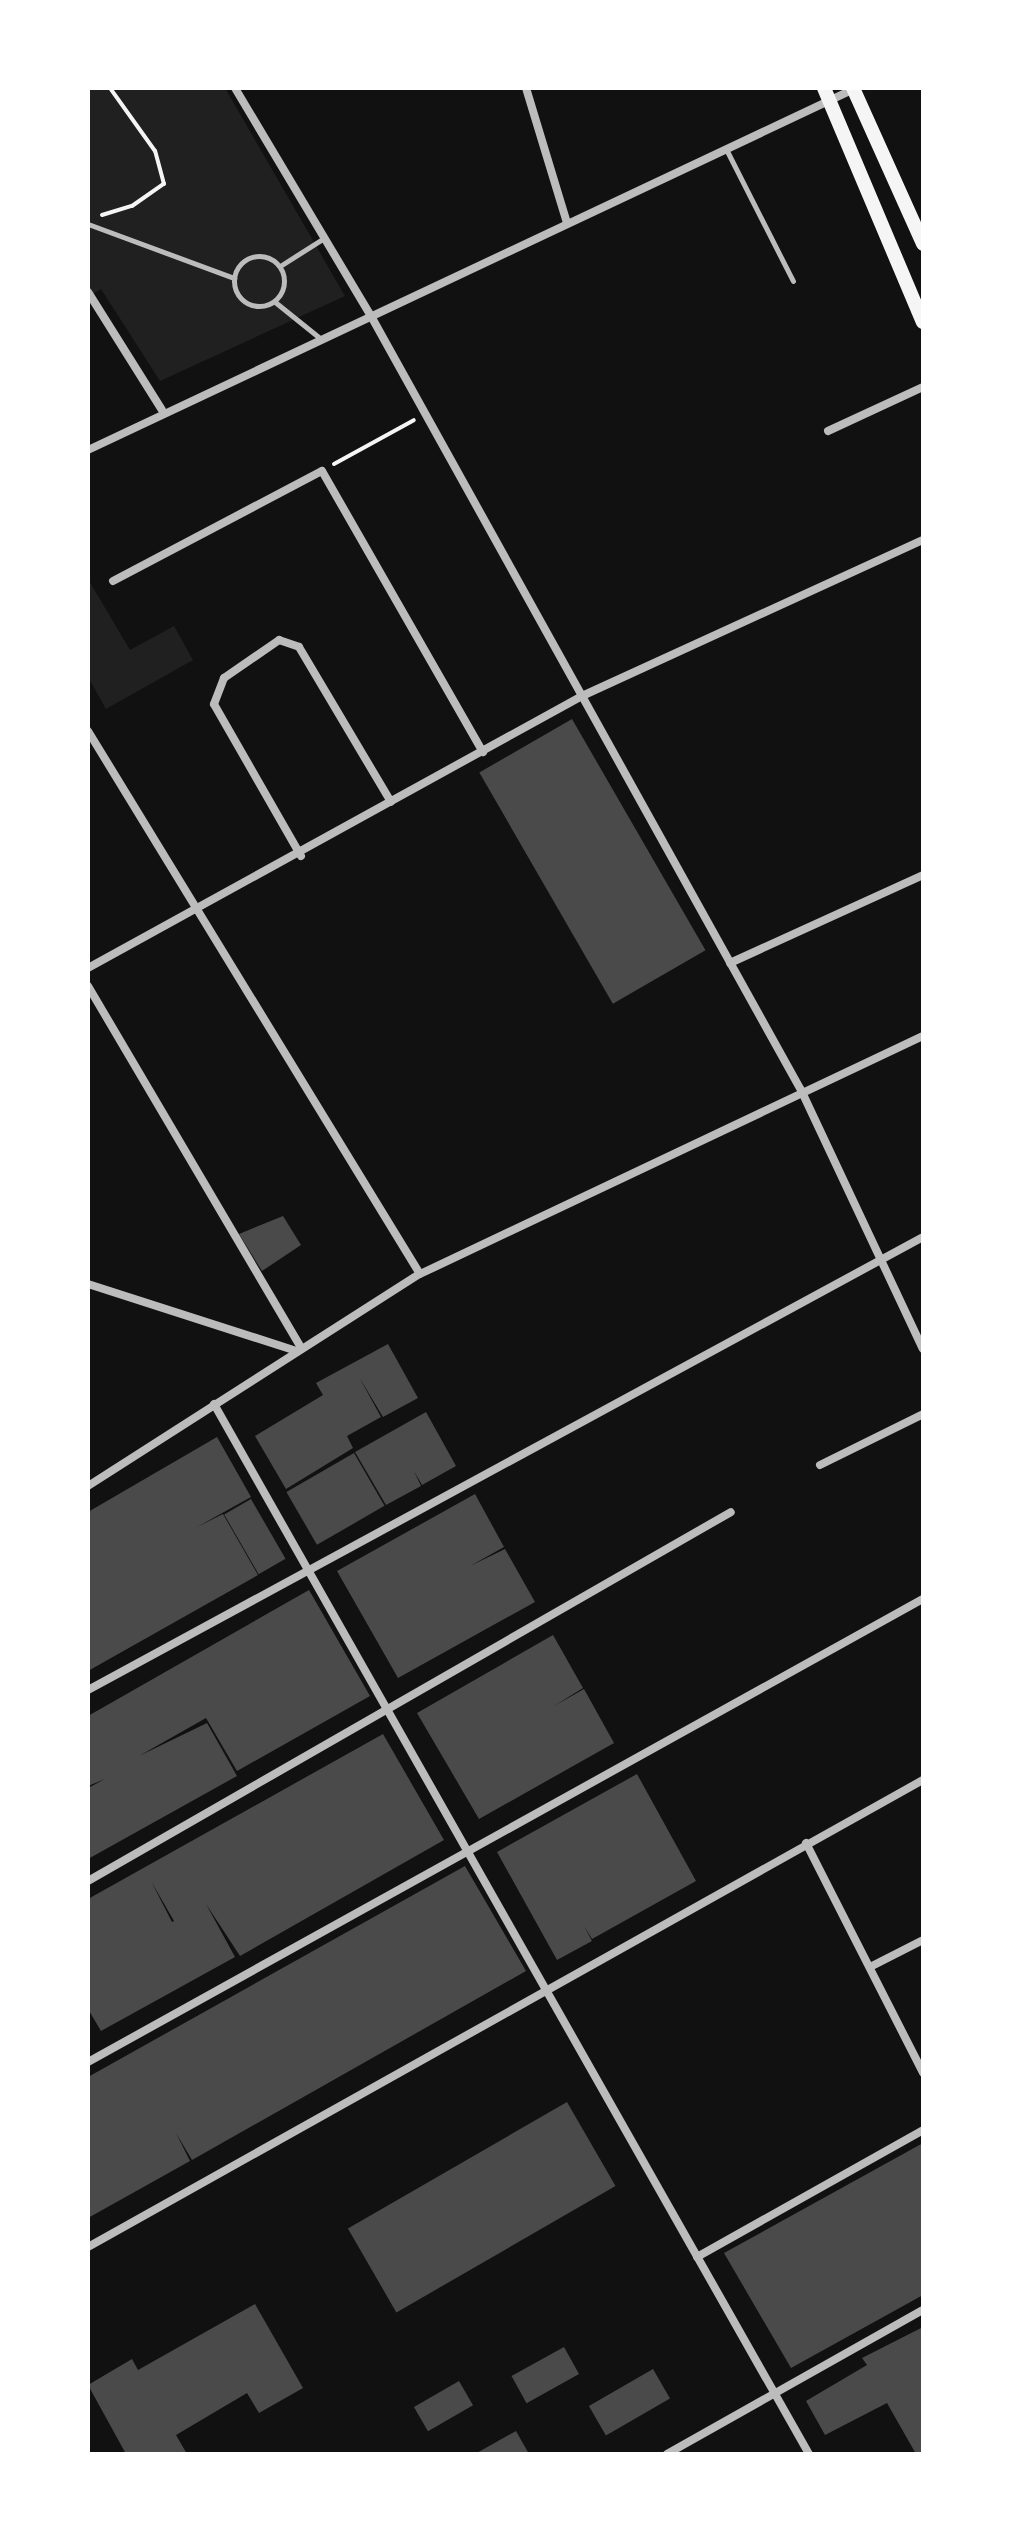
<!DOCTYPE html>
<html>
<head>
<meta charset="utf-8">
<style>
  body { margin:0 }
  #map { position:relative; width:1011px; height:2542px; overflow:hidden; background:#111; font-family:"Times New Roman",serif }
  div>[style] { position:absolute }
  .green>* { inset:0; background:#202020 }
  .building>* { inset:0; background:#4a4a4a; transform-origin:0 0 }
  .path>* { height:4px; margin:-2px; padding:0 2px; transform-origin:2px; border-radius:2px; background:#f5f5f5 }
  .service>* { height:5px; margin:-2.5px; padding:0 2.5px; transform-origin:2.5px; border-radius:2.5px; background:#bcbcbc }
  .service>.ring { margin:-2.5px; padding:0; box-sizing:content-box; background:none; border:5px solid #bcbcbc; border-radius:50% }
  .minor>* { height:8px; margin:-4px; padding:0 4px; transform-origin:4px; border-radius:4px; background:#bcbcbc }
  .secondary>* { height:14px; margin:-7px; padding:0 7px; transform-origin:7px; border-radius:7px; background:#f5f5f5 }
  span { translate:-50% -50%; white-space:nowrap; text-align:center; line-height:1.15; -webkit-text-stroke:6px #fff; paint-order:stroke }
  .frame { position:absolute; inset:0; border:90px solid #fff; pointer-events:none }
</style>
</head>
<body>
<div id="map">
  <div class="green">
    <div style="clip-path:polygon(88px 88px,225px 88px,345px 296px,160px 381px,101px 289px,88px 297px)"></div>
    <div style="clip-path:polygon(88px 579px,130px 650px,174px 626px,193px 660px,106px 709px,88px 677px)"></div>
  </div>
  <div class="building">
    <div style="left:572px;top:719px;width:267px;height:107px;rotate:60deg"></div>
    <div style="clip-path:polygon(283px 1216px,301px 1245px,262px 1271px,239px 1234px)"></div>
    <div style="clip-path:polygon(388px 1344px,418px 1398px,383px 1417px,359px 1377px,381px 1417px,347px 1436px,353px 1448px,286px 1489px,255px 1436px,323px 1395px,316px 1383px)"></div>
    <div style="clip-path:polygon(426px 1412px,456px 1466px,422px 1485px,414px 1471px,421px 1486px,386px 1505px,355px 1452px)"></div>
    <div style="clip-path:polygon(217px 1437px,251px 1497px,197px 1527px,223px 1514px,258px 1575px,88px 1671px,88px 1512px)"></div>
    <div style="left:354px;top:1453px;width:61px;height:78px;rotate:60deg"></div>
    <div style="clip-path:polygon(475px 1494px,504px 1547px,470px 1566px,505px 1549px,535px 1602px,398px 1678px,337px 1571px)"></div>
    <div style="left:251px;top:1499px;width:69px;height:31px;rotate:60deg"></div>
    <div style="clip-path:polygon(309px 1590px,370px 1696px,237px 1771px,206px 1718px,139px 1756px,207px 1723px,237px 1776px,88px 1859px,88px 1788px,105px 1779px,88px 1786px,88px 1716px)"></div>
    <div style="clip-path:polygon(553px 1635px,583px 1688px,554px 1706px,584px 1689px,614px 1743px,479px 1819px,417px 1713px)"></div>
    <div style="clip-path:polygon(evenodd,383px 1734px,444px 1840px,240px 1956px,206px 1904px,235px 1957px,101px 2031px,88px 2009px,88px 1899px,383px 1734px,151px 1881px,174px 1921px,172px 1922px,151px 1881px)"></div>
    <div style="clip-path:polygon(637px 1774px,696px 1881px,592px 1939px,584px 1926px,592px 1941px,557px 1960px,497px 1852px)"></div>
    <div style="clip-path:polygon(465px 1866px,526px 1971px,192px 2160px,176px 2133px,190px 2161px,88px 2218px,88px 2077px)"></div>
    <div style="left:567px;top:2102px;width:97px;height:253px;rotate:60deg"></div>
    <div style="clip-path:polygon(923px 2143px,923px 2295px,791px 2368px,724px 2253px)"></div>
    <div style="clip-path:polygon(255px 2304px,303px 2388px,259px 2413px,247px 2393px,176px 2435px,187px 2454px,126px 2454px,88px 2385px,132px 2359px,138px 2370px)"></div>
    <div style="clip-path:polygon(923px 2327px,923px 2454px,916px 2454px,887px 2403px,825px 2435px,806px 2401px,867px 2365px,862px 2358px)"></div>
    <div style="left:564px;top:2347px;width:31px;height:60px;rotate:61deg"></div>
    <div style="left:653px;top:2369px;width:34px;height:74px;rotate:60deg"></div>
    <div style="left:459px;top:2381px;width:28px;height:52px;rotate:60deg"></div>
    <div style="clip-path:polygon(516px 2431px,529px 2454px,475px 2454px)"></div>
  </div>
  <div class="path">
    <div style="left:102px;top:215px;width:31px;rotate:-17deg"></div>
    <div style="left:132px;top:206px;width:39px;rotate:-35deg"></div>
    <div style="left:164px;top:184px;width:34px;rotate:-105deg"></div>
    <div style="left:155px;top:151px;width:77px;rotate:-125.5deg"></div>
    <div style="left:334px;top:464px;width:91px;rotate:-28.8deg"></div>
  </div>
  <div class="service">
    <div style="left:726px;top:149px;width:148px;rotate:63.1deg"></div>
    <div style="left:88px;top:224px;width:156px;rotate:20.3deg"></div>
    <div class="ring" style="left:234px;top:256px;width:45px;height:45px"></div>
    <div style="left:280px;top:266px;width:52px;rotate:-32.5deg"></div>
    <div style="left:275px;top:302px;width:59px;rotate:38.8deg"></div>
  </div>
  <div class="minor">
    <div style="left:235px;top:88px;width:265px;rotate:59.2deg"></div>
    <div style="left:371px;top:316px;width:885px;rotate:60.95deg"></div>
    <div style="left:801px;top:1090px;width:286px;rotate:64.8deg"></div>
    <div style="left:526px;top:88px;width:141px;rotate:73.1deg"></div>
    <div style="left:88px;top:292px;width:139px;rotate:57.9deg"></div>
    <div style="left:828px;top:431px;width:105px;rotate:-24.9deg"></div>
    <div style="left:88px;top:450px;width:847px;rotate:-25.23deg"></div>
    <div style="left:113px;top:581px;width:236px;rotate:-27.8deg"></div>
    <div style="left:322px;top:471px;width:324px;rotate:60.2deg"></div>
    <div style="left:88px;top:731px;width:636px;rotate:58.56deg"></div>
    <div style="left:301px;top:856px;width:175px;rotate:-119.8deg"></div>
    <div style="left:214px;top:704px;width:28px;rotate:-69deg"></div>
    <div style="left:224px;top:678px;width:67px;rotate:-34.6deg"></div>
    <div style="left:279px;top:640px;width:21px;rotate:19deg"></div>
    <div style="left:299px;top:647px;width:180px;rotate:59.3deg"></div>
    <div style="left:730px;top:963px;width:212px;rotate:-24.5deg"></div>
    <div style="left:88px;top:968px;width:564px;rotate:-28.84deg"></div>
    <div style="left:582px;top:696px;width:375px;rotate:-24.6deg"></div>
    <div style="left:88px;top:986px;width:420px;rotate:59.5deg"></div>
    <div style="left:88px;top:1284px;width:219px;rotate:17.8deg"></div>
    <div style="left:214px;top:1404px;width:1207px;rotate:60.46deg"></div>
    <div style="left:820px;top:1465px;width:115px;rotate:-26.3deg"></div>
    <div style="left:88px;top:1486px;width:394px;rotate:-32.6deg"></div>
    <div style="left:420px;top:1274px;width:556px;rotate:-25.32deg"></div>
    <div style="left:88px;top:1690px;width:950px;rotate:-28.48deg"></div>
    <div style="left:806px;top:1843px;width:258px;rotate:63deg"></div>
    <div style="left:88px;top:1881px;width:741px;rotate:-29.85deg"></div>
    <div style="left:870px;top:1967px;width:59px;rotate:-27deg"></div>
    <div style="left:88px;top:2062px;width:955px;rotate:-29.01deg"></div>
    <div style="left:88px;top:2247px;width:957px;rotate:-29.22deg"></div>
    <div style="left:697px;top:2257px;width:259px;rotate:-29.3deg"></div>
    <div style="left:667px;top:2454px;width:294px;rotate:-29.4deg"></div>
  </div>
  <div class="secondary">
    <div style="left:824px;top:88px;width:254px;rotate:67.1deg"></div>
    <div style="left:853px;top:88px;width:171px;rotate:65.8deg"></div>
  </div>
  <div class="frame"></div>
</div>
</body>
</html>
